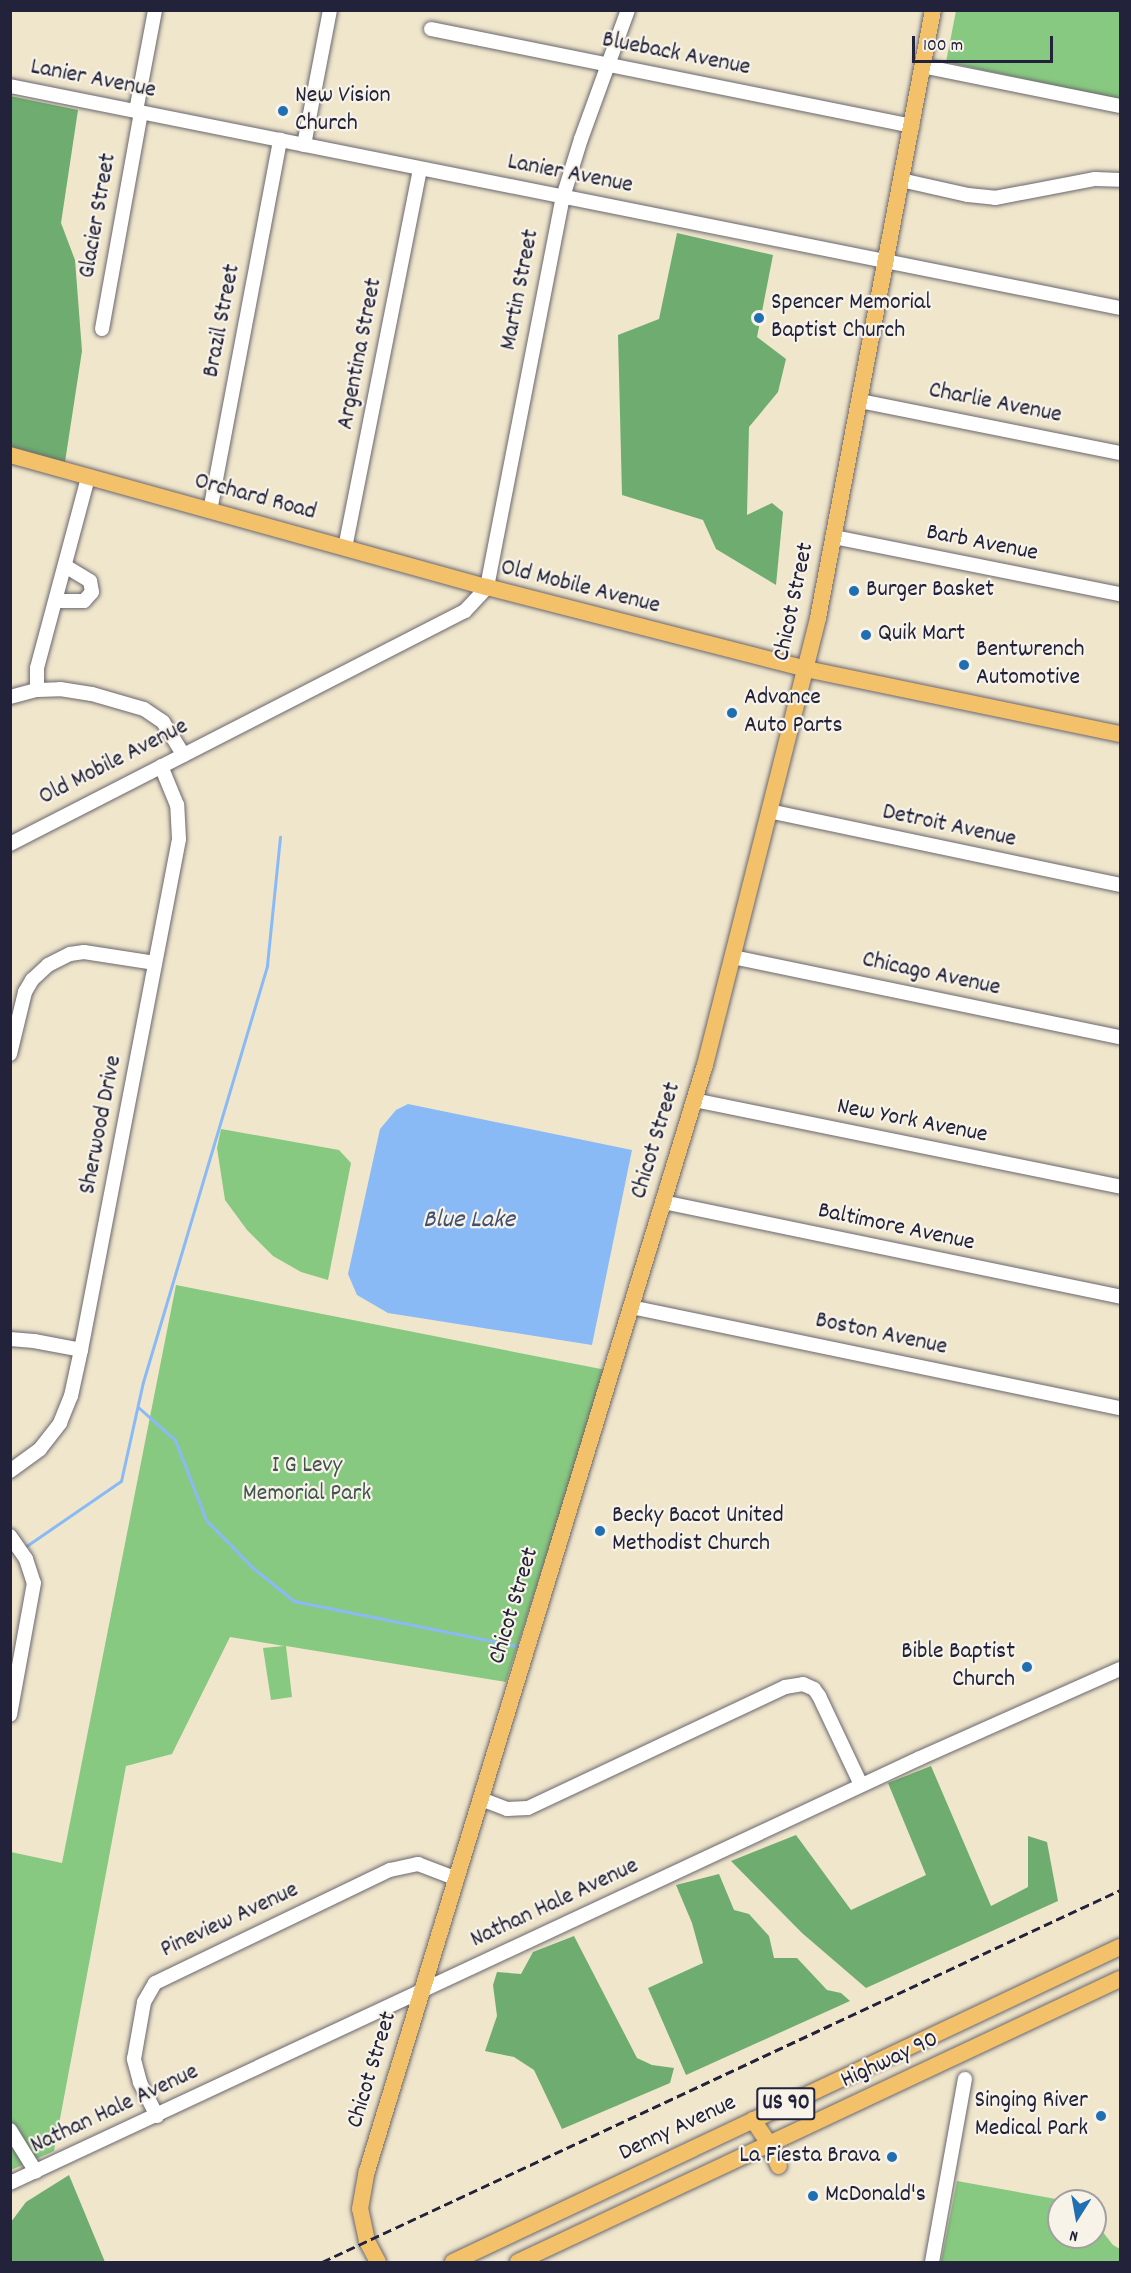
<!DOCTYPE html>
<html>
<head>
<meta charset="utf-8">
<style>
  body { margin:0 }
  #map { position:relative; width:1131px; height:2273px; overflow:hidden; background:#f0e6cc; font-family:Dekko,sans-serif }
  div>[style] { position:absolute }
  .green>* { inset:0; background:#88c981 }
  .forest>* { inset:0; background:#6ead6f }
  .water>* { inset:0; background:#8abaf6 }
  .stream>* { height:3px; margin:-1.5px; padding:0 1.5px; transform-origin:1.5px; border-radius:1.5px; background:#8abaf6 }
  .roads { filter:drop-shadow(0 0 2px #6a676e) drop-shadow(0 0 2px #6a676e) }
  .minor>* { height:14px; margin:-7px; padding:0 7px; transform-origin:7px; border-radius:7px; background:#fff }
  .major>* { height:16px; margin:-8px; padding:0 8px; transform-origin:8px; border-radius:8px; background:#f4c16b }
  .rail>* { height:3px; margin-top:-1.5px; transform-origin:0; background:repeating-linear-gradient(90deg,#22223b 0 9px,transparent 0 13.5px) }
  .dots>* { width:16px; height:16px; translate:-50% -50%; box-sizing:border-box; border:3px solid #f7f3e8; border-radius:50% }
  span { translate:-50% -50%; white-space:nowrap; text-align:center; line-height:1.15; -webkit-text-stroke:4.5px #f7f3e8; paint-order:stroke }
  .shield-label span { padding:2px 4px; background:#f7f3e8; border:2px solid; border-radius:4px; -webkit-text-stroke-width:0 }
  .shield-label { font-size:22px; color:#22223b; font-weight:700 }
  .street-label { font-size:24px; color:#22223b }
  .poi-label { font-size:24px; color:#22223b }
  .left { translate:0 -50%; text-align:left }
  .right { translate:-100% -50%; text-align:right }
  .park-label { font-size:24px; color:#415450 }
  .water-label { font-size:26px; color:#415073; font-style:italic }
  .frame { position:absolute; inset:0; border:12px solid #22223b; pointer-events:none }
  .north { position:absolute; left:1047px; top:2189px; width:60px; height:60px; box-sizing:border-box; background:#f7f3e8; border:2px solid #a29fa3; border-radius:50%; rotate:191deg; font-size:16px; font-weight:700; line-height:24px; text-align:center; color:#22223b }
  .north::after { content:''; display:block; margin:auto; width:21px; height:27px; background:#1f6fb2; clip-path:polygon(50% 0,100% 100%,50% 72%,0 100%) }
  .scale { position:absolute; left:912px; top:36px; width:141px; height:27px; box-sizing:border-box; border:3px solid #22223b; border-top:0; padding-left:8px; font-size:18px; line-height:21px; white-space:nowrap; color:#22223b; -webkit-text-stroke:4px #f7f3e8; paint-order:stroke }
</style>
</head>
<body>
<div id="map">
  <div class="green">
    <div style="clip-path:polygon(956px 11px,1120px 11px,1120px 100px,946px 62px)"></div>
    <div style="clip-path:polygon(221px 1129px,339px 1150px,351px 1163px,328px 1280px,301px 1272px,273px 1256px,247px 1230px,225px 1200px,217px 1148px)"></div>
    <div style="clip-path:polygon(176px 1285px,606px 1370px,506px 1682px,286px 1646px,292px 1697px,271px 1700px,263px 1648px,284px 1646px,230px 1637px,172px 1754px,126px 1766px,54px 2151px,11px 2170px,11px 1852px,62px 1863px)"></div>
    <div style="clip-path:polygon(957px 2181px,1067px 2201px,1059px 2201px,1059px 2237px,1095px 2237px,1095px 2222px,1113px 2245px,1120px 2249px,1120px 2262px,941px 2262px)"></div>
  </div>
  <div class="forest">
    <div style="clip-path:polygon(10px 96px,78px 110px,61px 223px,75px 260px,82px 351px,65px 462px,11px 448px)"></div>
    <div style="clip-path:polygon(677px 233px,773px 255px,757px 337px,786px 359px,778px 392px,749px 427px,747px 515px,772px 503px,783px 512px,776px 585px,716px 549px,703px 520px,622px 495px,618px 335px,659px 319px)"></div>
    <div style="clip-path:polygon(931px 1766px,991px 1906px,1028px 1887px,1028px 1836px,1047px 1842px,1058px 1901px,866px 1988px,802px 1933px,731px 1861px,796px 1835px,851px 1910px,926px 1875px,888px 1783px)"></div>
    <div style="clip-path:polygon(719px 1874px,734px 1910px,749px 1914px,769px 1936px,774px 1958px,797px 1958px,827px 1990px,841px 1993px,850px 2001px,686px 2075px,648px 1988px,703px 1963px,692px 1923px,676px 1885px)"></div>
    <div style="clip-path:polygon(574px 1936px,637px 2058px,652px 2065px,674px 2068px,670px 2083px,562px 2129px,534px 2070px,514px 2057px,485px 2051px,497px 2016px,493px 1985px,497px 1972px,521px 1974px,533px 1952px)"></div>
    <div style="clip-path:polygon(69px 2175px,105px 2262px,11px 2262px,11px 2222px,26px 2202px)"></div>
  </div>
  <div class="water">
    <div style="clip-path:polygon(408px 1104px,632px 1150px,592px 1345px,388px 1313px,357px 1295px,348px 1274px,380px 1129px,396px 1110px)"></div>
  </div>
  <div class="stream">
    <div style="left:138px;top:1407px;width:50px;rotate:41.7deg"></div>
    <div style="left:175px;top:1440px;width:86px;rotate:68.8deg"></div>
    <div style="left:206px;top:1520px;width:67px;rotate:45.6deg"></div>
    <div style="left:253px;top:1568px;width:53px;rotate:38.8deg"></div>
    <div style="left:294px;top:1601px;width:227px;rotate:11.4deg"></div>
    <div style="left:22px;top:1549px;width:120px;rotate:-34.5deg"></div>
    <div style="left:121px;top:1481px;width:101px;rotate:-77.5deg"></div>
    <div style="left:143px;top:1382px;width:435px;rotate:-73.4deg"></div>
    <div style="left:267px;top:965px;width:129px;rotate:-84.2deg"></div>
  </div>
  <div class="roads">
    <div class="minor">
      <div style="left:431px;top:29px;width:491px;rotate:11.4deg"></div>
      <div style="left:922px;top:66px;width:202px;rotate:11.4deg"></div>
      <div style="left:10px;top:86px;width:1132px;rotate:11.31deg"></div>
      <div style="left:136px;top:111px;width:103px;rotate:-79.3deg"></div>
      <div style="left:304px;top:145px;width:137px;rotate:-79.1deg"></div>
      <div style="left:901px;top:180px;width:69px;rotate:12.6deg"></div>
      <div style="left:968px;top:195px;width:27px;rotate:6deg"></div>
      <div style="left:995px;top:198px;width:102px;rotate:-10.8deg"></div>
      <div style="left:1095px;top:179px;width:25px;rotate:2deg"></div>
      <div style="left:102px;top:329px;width:220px;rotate:-79.8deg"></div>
      <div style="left:860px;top:401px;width:265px;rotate:11.3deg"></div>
      <div style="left:210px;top:511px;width:378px;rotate:-79.3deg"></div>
      <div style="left:834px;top:537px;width:292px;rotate:11.3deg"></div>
      <div style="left:345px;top:548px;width:386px;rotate:-78.8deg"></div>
      <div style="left:56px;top:601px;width:28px"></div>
      <div style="left:84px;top:601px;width:12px;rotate:-48deg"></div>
      <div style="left:92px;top:592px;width:11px;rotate:-100deg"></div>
      <div style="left:90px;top:581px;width:29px;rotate:-149deg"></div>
      <div style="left:37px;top:690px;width:22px;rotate:-90deg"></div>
      <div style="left:37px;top:668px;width:198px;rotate:-75deg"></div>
      <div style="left:10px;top:697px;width:28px;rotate:-15deg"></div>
      <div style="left:37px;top:690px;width:23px;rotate:-2deg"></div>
      <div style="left:60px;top:689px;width:32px;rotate:9deg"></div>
      <div style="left:92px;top:694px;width:54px;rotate:16.1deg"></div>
      <div style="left:144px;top:709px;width:23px;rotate:34deg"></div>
      <div style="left:163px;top:722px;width:39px;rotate:58deg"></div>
      <div style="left:769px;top:811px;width:359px;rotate:11.9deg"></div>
      <div style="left:10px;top:844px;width:511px;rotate:-27.12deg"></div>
      <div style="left:465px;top:611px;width:33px;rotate:-47deg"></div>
      <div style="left:487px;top:587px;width:397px;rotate:-79deg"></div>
      <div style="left:563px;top:197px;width:61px;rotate:-72.8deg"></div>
      <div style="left:581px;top:139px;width:137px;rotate:-70deg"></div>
      <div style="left:733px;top:957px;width:395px;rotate:11.7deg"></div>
      <div style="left:10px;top:1054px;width:64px;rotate:-76.4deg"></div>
      <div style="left:25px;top:992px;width:14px;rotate:-60deg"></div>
      <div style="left:32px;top:980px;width:22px;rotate:-43deg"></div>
      <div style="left:48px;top:965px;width:25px;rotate:-27deg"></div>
      <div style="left:70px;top:954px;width:14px;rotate:-8deg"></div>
      <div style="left:84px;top:952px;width:72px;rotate:8.8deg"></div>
      <div style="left:694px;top:1100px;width:435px;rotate:11.5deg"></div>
      <div style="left:663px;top:1202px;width:467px;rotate:11.7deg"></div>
      <div style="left:631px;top:1307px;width:499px;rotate:11.7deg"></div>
      <div style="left:10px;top:1339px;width:24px;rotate:5deg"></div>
      <div style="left:34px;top:1341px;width:48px;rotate:10.8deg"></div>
      <div style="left:10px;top:1471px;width:37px;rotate:-36deg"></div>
      <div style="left:40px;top:1449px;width:33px;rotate:-52deg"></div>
      <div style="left:60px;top:1423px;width:29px;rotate:-68deg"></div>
      <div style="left:71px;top:1396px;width:47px;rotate:-77.7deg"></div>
      <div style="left:81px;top:1350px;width:520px;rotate:-79.14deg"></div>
      <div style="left:179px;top:839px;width:34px;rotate:-93deg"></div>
      <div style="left:177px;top:805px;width:42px;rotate:-112.3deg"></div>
      <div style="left:10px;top:1536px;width:28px;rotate:55deg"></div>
      <div style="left:26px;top:1559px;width:25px;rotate:72deg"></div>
      <div style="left:34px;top:1583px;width:134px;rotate:100.3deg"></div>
      <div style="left:481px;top:1799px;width:28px;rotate:21deg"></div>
      <div style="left:507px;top:1809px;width:21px;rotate:-3deg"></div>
      <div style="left:528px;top:1808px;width:284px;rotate:-25.2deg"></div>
      <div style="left:785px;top:1687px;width:18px;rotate:-9deg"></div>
      <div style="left:803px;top:1684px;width:12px;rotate:24deg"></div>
      <div style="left:814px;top:1689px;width:9px;rotate:54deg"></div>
      <div style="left:819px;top:1696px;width:98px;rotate:64.7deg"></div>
      <div style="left:157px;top:2116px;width:38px;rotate:-117deg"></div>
      <div style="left:140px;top:2082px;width:24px;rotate:-105deg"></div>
      <div style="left:134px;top:2059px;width:58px;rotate:-80deg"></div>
      <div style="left:144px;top:2002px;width:22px;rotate:-60deg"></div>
      <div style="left:155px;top:1983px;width:261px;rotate:-25.7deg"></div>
      <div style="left:390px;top:1870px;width:29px;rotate:-12deg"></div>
      <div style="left:418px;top:1864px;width:42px;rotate:21deg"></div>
      <div style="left:10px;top:2130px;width:49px;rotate:58.2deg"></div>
      <div style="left:10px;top:2183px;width:1004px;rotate:-25.03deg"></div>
      <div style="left:920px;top:1758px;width:219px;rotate:-24deg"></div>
      <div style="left:932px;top:2262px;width:186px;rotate:-79.8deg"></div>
    </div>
    <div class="major">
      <div style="left:10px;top:455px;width:495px;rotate:15.5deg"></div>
      <div style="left:487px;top:587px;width:329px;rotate:14.4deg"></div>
      <div style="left:806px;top:669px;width:321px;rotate:11.7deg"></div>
      <div style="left:753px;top:2120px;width:29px;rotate:56deg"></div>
      <div style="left:769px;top:2144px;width:24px;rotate:66deg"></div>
      <div style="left:378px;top:2262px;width:24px;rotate:-118deg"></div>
      <div style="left:367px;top:2241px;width:33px;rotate:-102deg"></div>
      <div style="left:360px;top:2209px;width:39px;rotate:-80deg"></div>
      <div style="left:367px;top:2171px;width:1156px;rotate:-73.01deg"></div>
      <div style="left:705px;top:1065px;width:461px;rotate:-75.8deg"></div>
      <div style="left:818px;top:618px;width:619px;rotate:-79.29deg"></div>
      <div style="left:453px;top:2262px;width:738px;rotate:-25.28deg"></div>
      <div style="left:518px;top:2262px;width:665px;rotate:-25.18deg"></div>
    </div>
  </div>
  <div class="rail">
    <div style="left:322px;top:2262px;width:880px;rotate:-24.99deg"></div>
  </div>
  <div class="dots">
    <div style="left:283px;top:111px;background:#1f6fb2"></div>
    <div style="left:759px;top:318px;background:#1f6fb2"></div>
    <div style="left:854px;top:591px;background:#1f6fb2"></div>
    <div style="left:866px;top:635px;background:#1f6fb2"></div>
    <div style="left:964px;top:665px;background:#1f6fb2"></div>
    <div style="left:732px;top:713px;background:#1f6fb2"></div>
    <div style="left:600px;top:1531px;background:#1f6fb2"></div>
    <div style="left:1027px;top:1667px;background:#1f6fb2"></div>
    <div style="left:1101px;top:2116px;background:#1f6fb2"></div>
    <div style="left:892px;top:2157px;background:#1f6fb2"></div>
    <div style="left:813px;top:2196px;background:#1f6fb2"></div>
  </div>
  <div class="shield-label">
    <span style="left:786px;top:2104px">US 90</span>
  </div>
  <div class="street-label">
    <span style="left:676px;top:55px;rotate:11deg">Blueback Avenue</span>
    <span style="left:93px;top:80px;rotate:11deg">Lanier Avenue</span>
    <span style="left:570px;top:175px;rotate:11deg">Lanier Avenue</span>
    <span style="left:99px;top:216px;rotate:-80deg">Glacier Street</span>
    <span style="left:521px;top:290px;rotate:-79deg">Martin Street</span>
    <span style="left:223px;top:321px;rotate:-79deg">Brazil Street</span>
    <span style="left:361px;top:354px;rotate:-79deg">Argentina Street</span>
    <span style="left:995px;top:404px;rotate:11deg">Charlie Avenue</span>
    <span style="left:255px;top:498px;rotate:15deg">Orchard Road</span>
    <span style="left:982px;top:544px;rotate:11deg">Barb Avenue</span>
    <span style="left:580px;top:588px;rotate:14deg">Old Mobile Avenue</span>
    <span style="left:795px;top:602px;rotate:-78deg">Chicot Street</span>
    <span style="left:114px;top:763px;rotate:-27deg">Old Mobile Avenue</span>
    <span style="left:949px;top:827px;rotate:12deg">Detroit Avenue</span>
    <span style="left:931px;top:975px;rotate:12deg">Chicago Avenue</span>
    <span style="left:912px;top:1122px;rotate:11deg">New York Avenue</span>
    <span style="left:102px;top:1125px;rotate:-79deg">Sherwood Drive</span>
    <span style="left:657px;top:1141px;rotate:-73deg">Chicot Street</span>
    <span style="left:896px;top:1228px;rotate:12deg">Baltimore Avenue</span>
    <span style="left:881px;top:1335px;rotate:12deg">Boston Avenue</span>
    <span style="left:515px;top:1606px;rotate:-73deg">Chicot Street</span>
    <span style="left:555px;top:1904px;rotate:-25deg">Nathan Hale Avenue</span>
    <span style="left:230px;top:1921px;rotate:-25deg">Pineview Avenue</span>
    <span style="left:890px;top:2061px;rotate:-25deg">Highway 90</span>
    <span style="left:373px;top:2070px;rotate:-73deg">Chicot Street</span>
    <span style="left:115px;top:2110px;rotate:-25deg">Nathan Hale Avenue</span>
    <span style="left:678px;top:2129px;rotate:-25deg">Denny Avenue</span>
  </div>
  <div class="poi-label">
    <span class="left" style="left:295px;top:111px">New Vision<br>Church</span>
    <span class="left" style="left:771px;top:318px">Spencer Memorial<br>Baptist Church</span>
    <span class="left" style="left:866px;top:591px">Burger Basket</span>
    <span class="left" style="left:878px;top:635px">Quik Mart</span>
    <span class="left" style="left:976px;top:665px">Bentwrench<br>Automotive</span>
    <span class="left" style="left:744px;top:713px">Advance<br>Auto Parts</span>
    <span class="left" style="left:612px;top:1531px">Becky Bacot United<br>Methodist Church</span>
    <span class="right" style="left:1015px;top:1667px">Bible Baptist<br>Church</span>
    <span class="right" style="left:1088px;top:2116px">Singing River<br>Medical Park</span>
    <span class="right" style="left:880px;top:2157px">La Fiesta Brava</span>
    <span class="left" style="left:825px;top:2196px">McDonald's</span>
  </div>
  <div class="park-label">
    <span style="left:307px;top:1481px">I G Levy<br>Memorial Park</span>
  </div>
  <div class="water-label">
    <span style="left:469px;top:1221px">Blue Lake</span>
  </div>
  <div class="frame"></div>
  <div class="north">N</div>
  <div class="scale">100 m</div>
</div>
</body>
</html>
